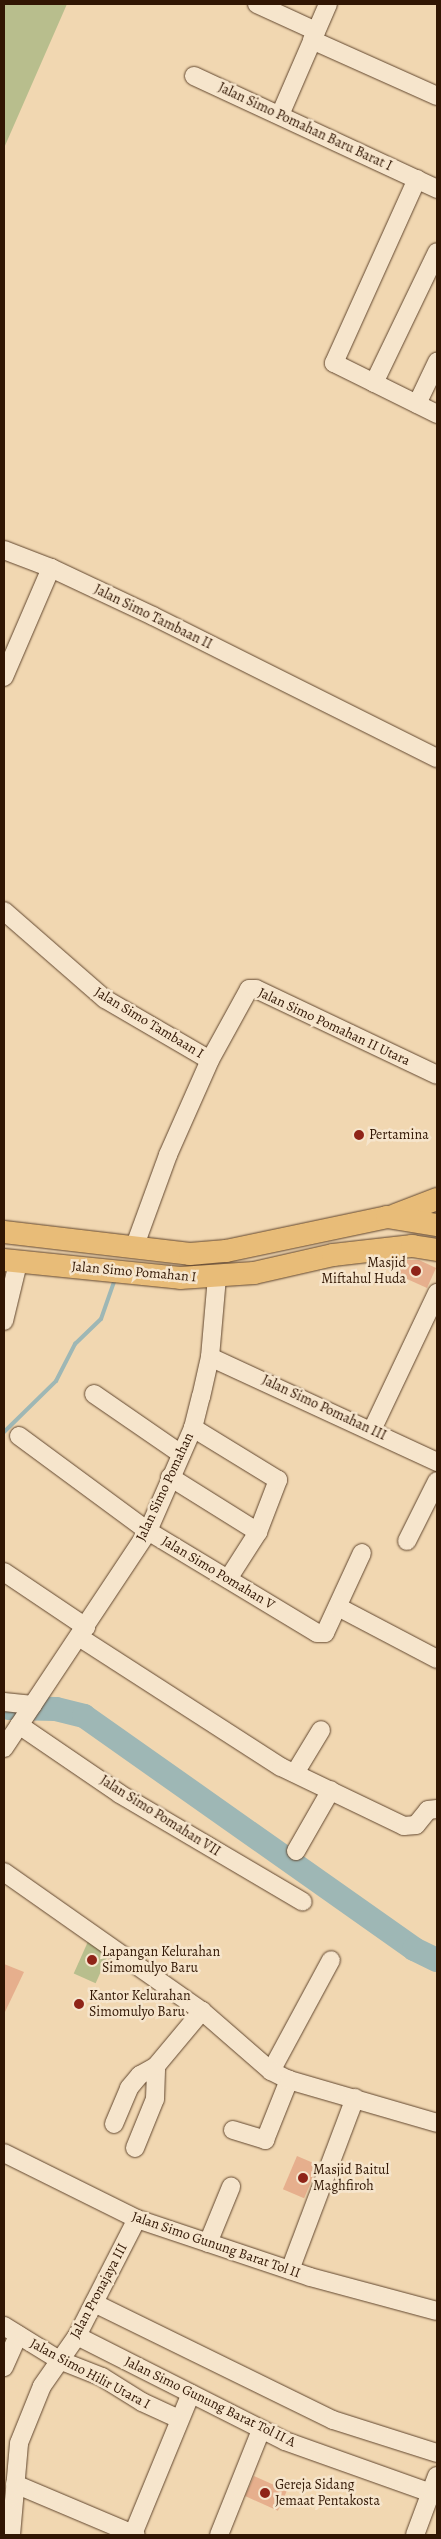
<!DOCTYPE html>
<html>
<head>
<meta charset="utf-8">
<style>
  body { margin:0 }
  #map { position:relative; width:441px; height:2539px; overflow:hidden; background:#f1d7b1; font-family:Alegreya,serif }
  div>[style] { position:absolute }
  .green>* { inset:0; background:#b8be8d; transform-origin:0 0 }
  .stream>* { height:4px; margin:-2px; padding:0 2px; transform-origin:2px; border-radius:2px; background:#9eb7b5 }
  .river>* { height:24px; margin:-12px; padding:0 12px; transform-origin:12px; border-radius:12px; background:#9eb7b5 }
  .building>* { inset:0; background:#e6af8d; transform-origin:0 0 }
  .roads { filter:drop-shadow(0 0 1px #61462e) drop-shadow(0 0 1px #61462e) }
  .minor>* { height:18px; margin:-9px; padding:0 9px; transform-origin:9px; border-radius:9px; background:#f6e5cc }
  .major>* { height:22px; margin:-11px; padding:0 11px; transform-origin:11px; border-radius:11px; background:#e8bc78 }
  .dots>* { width:14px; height:14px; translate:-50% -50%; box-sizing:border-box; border:2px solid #f6e5cc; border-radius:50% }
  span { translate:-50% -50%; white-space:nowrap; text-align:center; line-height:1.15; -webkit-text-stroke:5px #f6e5cc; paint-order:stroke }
  .street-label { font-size:14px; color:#311603 }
  .poi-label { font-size:14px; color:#311603 }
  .left { translate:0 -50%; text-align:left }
  .right { translate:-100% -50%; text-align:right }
  .frame { position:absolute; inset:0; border:5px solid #311603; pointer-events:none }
</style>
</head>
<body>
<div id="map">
  <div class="green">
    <div style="clip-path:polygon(4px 4px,67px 4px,4px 148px)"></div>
    <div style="left:90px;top:1937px;width:24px;height:40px;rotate:24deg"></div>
  </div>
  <div class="stream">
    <div style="left:4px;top:1432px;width:73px;rotate:-44.4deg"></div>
    <div style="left:56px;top:1381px;width:42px;rotate:-62.8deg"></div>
    <div style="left:75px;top:1344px;width:36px;rotate:-44deg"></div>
    <div style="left:101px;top:1319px;width:42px;rotate:-70.7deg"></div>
  </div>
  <div class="river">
    <div style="left:8px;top:1708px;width:48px;rotate:1.2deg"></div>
    <div style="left:56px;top:1709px;width:29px;rotate:14deg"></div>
    <div style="left:84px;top:1716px;width:404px;rotate:35.2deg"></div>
    <div style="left:414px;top:1949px;width:25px;rotate:26deg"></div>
  </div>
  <div class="building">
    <div style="clip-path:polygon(402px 1260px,419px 1260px,436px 1268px,427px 1288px,396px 1274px)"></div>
    <div style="clip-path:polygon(4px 1964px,24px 1972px,4px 2014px)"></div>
    <div style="left:297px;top:2156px;width:23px;height:36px;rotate:23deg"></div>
    <div style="left:254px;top:2476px;width:36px;height:22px;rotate:24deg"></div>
  </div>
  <div class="roads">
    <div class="minor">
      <div style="left:257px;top:4px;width:65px;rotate:24.6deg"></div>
      <div style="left:312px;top:40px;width:137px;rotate:24.1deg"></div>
      <div style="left:194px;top:76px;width:268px;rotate:24.9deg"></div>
      <div style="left:280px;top:115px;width:121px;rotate:-66.6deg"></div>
      <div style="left:417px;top:179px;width:202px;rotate:114.3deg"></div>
      <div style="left:334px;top:363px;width:115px;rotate:26.3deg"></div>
      <div style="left:374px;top:383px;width:145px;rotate:-64.3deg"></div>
      <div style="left:417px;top:404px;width:47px;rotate:-64.5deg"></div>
      <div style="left:4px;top:550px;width:50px;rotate:21deg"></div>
      <div style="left:51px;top:568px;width:113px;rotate:25.2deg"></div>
      <div style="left:153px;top:616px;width:318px;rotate:26.6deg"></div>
      <div style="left:4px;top:677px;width:119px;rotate:-66.7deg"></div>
      <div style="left:4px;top:911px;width:134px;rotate:41.1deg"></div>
      <div style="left:105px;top:999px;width:121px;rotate:30.2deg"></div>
      <div style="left:210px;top:1060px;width:104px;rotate:113.9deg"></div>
      <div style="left:168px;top:1155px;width:99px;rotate:110.1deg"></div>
      <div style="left:210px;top:1060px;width:81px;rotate:-61.2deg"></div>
      <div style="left:249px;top:989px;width:7px"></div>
      <div style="left:256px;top:989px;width:200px;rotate:25.4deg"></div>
      <div style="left:4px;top:1321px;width:60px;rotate:-76.4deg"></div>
      <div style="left:210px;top:1357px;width:250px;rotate:24.8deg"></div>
      <div style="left:94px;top:1394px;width:106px;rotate:34.6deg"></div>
      <div style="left:372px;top:1430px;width:152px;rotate:-64.6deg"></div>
      <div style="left:19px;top:1436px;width:160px;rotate:36.4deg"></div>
      <div style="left:148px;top:1531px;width:197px;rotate:31.1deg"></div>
      <div style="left:317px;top:1633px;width:8px"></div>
      <div style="left:325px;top:1633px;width:88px;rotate:-65.2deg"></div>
      <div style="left:170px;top:1477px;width:104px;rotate:32deg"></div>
      <div style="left:258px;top:1532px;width:56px;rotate:-69deg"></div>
      <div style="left:278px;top:1480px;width:100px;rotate:-148.5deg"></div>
      <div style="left:407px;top:1541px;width:67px;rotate:-63.4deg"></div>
      <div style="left:4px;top:1572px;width:99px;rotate:33.9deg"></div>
      <div style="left:228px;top:1579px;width:56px;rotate:-57.4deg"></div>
      <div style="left:338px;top:1607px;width:112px;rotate:27.7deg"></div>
      <div style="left:79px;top:1637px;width:240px;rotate:32.8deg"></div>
      <div style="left:281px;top:1767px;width:136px;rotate:25.6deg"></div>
      <div style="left:404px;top:1826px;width:12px;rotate:-5deg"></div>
      <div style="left:416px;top:1825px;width:19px;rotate:-51deg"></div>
      <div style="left:428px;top:1810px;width:9px;rotate:-6deg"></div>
      <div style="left:4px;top:1702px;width:29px;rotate:6deg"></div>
      <div style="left:19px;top:1725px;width:122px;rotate:34.3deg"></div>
      <div style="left:120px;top:1794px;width:212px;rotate:30.5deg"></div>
      <div style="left:4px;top:1748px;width:260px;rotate:-56.4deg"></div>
      <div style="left:148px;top:1531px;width:112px;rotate:-66.4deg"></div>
      <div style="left:193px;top:1428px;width:32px;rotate:-76deg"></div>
      <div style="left:201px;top:1397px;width:41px;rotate:-77.3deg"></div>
      <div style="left:210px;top:1357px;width:80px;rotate:-85deg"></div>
      <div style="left:295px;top:1773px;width:50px;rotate:-58.8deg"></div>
      <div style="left:296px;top:1851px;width:70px;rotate:-60.2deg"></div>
      <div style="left:4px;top:1872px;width:242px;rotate:35.1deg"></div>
      <div style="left:271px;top:2071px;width:126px;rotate:-61.6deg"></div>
      <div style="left:114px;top:2124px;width:39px;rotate:-67deg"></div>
      <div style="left:129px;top:2088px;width:17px;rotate:-50deg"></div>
      <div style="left:140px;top:2075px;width:18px;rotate:-29deg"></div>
      <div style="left:233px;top:2130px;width:34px;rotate:17deg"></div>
      <div style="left:265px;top:2140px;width:65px;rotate:-68.2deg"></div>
      <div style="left:135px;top:2148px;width:53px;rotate:-67.8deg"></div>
      <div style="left:155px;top:2099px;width:33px;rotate:-88deg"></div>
      <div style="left:156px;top:2066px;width:72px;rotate:-50.1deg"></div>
      <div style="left:202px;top:2011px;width:91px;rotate:41deg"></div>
      <div style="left:271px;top:2071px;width:20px;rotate:27deg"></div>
      <div style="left:289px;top:2080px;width:154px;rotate:16.2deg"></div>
      <div style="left:4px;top:2153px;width:148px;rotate:26.4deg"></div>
      <div style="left:137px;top:2219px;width:182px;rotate:18.5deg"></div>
      <div style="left:310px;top:2277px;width:131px;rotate:15deg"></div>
      <div style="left:208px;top:2243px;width:61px;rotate:-67.7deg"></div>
      <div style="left:290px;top:2270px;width:184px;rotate:-69.3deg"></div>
      <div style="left:94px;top:2303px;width:266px;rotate:26.1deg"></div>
      <div style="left:333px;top:2420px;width:109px;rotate:17.6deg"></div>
      <div style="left:4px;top:2326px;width:65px;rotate:31.7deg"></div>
      <div style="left:59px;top:2360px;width:46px;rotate:21.6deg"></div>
      <div style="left:102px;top:2377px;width:47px;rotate:32deg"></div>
      <div style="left:142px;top:2402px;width:41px;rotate:24.7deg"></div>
      <div style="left:77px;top:2336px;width:233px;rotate:26.8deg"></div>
      <div style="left:285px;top:2441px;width:155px;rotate:19.6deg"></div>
      <div style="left:4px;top:2367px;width:35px;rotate:-66deg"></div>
      <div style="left:15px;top:2484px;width:131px;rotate:22.9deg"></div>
      <div style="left:133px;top:2534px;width:152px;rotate:-67.6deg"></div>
      <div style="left:11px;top:2535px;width:92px;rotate:-85deg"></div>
      <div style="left:19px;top:2443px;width:61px;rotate:-68deg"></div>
      <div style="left:42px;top:2386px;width:61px;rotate:-55deg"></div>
      <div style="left:77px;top:2336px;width:131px;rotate:-62.9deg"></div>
      <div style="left:219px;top:2535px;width:113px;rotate:-68.2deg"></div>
      <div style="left:415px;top:2535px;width:63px;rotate:-69.6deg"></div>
    </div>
    <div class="major">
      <div style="left:395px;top:1215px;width:45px;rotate:-20.9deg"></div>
      <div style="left:4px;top:1232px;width:187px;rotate:6.7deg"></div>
      <div style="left:190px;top:1254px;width:36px;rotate:-5deg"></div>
      <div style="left:226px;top:1251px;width:165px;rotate:-11.9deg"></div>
      <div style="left:387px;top:1217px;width:51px;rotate:9.1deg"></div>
      <div style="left:4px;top:1260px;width:177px;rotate:5.8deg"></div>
      <div style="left:180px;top:1278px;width:74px;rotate:-3.9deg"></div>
      <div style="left:254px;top:1273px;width:81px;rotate:-12.8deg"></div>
      <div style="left:333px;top:1255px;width:80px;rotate:-6.5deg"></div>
      <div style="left:412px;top:1246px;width:25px;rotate:9deg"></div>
    </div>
  </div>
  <div class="dots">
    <div style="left:359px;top:1135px;background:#8f2418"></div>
    <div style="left:416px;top:1271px;background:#8f2418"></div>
    <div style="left:92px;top:1960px;background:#8f2418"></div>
    <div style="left:79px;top:2004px;background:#8f2418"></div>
    <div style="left:303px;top:2178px;background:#8f2418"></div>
    <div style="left:265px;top:2493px;background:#8f2418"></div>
  </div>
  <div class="street-label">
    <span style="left:305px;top:127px;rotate:25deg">Jalan Simo Pomahan Baru Barat I</span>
    <span style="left:153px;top:617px;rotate:26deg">Jalan Simo Tambaan II</span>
    <span style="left:149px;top:1023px;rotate:31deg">Jalan Simo Tambaan I</span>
    <span style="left:334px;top:1027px;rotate:25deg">Jalan Simo Pomahan II Utara</span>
    <span style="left:134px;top:1272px;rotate:5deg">Jalan Simo Pomahan I</span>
    <span style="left:324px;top:1408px;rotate:25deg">Jalan Simo Pomahan III</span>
    <span style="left:165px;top:1487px;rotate:-65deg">Jalan Simo Pomahan</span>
    <span style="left:218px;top:1573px;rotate:31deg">Jalan Simo Pomahan V</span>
    <span style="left:160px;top:1816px;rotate:32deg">Jalan Simo Pomahan VII</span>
    <span style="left:216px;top:2245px;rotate:19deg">Jalan Simo Gunung Barat Tol II</span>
    <span style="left:99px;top:2291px;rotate:-62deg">Jalan Pronajaya III</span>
    <span style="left:90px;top:2374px;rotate:28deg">Jalan Simo Hilir Utara I</span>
    <span style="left:210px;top:2402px;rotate:26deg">Jalan Simo Gunung Barat Tol II A</span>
  </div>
  <div class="poi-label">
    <span class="left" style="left:369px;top:1135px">Pertamina</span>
    <span class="right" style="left:406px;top:1271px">Masjid<br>Miftahul Huda</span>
    <span class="left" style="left:102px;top:1960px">Lapangan Kelurahan<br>Simomulyo Baru</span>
    <span class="left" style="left:89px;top:2004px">Kantor Kelurahan<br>Simomulyo Baru</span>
    <span class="left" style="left:313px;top:2178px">Masjid Baitul<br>Maghfiroh</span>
    <span class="left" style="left:275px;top:2493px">Gereja Sidang<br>Jemaat Pentakosta</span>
  </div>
  <div class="frame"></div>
</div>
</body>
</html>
